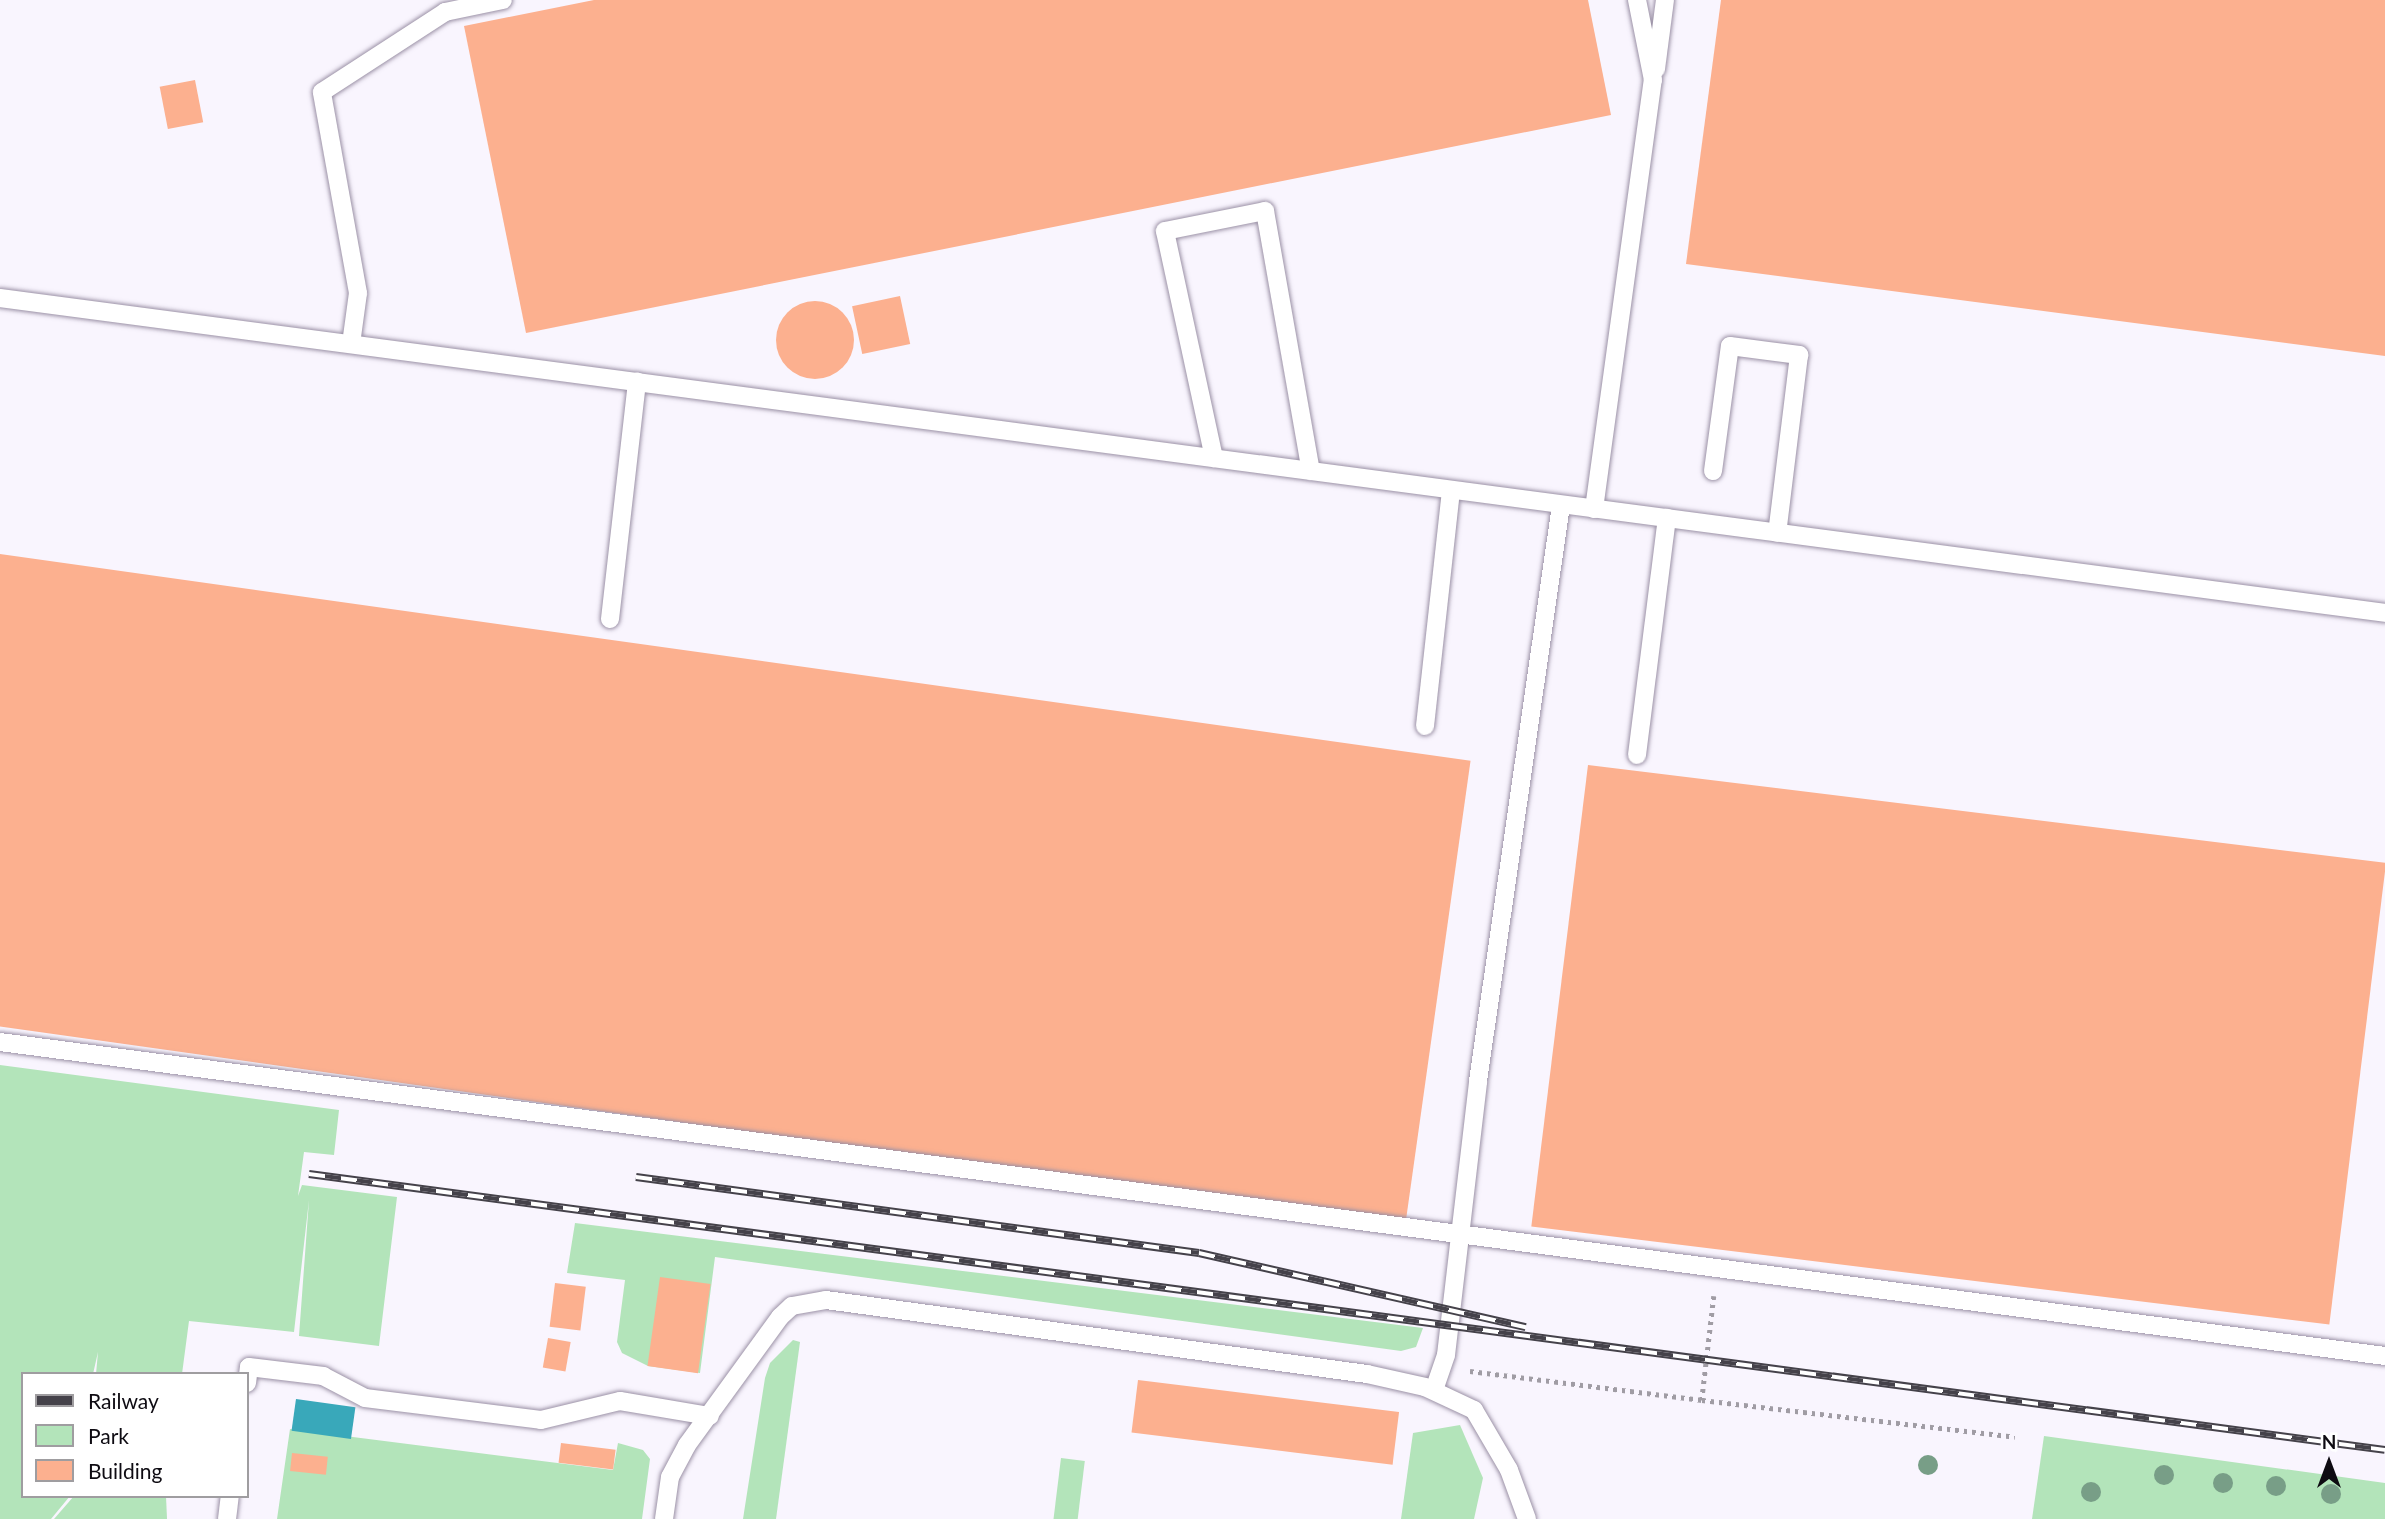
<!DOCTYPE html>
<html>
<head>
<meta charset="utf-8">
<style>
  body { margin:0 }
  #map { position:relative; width:2385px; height:1519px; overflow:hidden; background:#f9f5fe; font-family:Lato,sans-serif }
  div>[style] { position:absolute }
  .green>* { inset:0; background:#b3e4ba; transform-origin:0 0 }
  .water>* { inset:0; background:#39a8ba; transform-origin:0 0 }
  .building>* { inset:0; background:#fcb08f; transform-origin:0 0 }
  .round { border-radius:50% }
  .path>* { height:4.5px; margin-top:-2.25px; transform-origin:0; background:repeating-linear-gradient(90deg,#a09ca4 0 3.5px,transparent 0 8.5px) }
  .roads { filter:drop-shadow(0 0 2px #9b91a6) drop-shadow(0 0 2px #9b91a6) }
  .service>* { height:18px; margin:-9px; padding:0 9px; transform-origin:9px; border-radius:9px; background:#fff }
  .rail>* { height:8px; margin-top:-4px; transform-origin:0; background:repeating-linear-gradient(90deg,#fff 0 16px,#45424a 0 32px); box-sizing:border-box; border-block:2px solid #45424a }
  .trees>* { width:20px; height:20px; margin:-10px; border-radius:50%; background:#789e87 }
  span { translate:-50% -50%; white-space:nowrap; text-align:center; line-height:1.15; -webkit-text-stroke:5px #fff; paint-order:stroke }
  .legend { position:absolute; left:21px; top:1372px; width:228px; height:126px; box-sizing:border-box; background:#fff; border:2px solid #9f9da0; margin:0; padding:9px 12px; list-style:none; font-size:21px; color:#0e0b12 }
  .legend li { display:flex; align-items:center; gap:14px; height:35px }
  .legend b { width:35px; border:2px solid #9f9da0 }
  .north { position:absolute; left:2294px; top:1428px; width:70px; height:70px; -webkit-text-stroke:5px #fff; paint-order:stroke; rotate:0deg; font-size:19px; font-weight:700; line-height:28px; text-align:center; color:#0e0b12 }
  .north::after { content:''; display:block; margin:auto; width:24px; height:32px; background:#0e0b12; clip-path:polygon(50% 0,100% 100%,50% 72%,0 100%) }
</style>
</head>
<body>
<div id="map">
  <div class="green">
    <div style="clip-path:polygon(0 1065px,339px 1110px,334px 1155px,304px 1152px,298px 1196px,302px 1185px,397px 1197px,379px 1346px,299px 1336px,309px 1200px,294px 1332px,189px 1321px,182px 1374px,96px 1374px,98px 1352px,93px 1374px,23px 1374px,23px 1496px,70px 1496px,51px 1519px,0 1519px)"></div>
    <div style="clip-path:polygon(575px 1223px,1423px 1328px,1416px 1347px,1401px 1351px,715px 1257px,700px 1373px,648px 1366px,622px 1353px,617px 1342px,625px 1280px,567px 1273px)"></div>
    <div style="clip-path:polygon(793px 1340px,800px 1342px,776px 1519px,743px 1519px,765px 1378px,770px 1363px)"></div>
    <div style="clip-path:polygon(1460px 1425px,1483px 1478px,1474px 1519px,1401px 1519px,1413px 1433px)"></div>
    <div style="clip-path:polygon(290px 1429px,613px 1470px,618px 1443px,643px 1450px,650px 1459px,642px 1519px,277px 1519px)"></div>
    <div style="clip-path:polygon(2044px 1436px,2385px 1483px,2385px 1519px,2032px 1519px)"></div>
    <div style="left:1061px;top:1458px;width:24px;height:62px;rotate:7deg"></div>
    <div style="clip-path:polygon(74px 1496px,166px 1496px,167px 1519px,54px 1519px)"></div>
  </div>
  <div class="water">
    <div style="left:296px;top:1399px;width:60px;height:32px;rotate:8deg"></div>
  </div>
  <div class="building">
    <div style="clip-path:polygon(594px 0,1588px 0,1611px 115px,526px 333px,464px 26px)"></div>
    <div style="clip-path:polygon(1721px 0,2385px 0,2385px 356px,1686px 264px)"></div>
    <div style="left:195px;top:80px;width:43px;height:36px;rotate:79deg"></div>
    <div style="left:900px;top:296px;width:49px;height:49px;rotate:78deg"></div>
    <div class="round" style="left:776px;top:301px;width:78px;height:78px"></div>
    <div style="left:0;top:554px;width:1485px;height:468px;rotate:8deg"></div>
    <div style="left:1588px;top:765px;width:804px;height:465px;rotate:7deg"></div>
    <div style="left:660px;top:1277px;width:51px;height:90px;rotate:8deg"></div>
    <div style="left:555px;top:1283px;width:31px;height:44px;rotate:7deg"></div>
    <div style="left:548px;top:1338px;width:23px;height:30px;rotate:10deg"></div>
    <div style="left:1138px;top:1380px;width:263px;height:53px;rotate:7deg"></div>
    <div style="left:561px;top:1443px;width:55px;height:20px;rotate:7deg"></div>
    <div style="left:292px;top:1453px;width:36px;height:18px;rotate:6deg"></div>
  </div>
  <div class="path">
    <div style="left:1714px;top:1296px;width:105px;rotate:96.6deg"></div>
    <div style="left:1702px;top:1400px;width:315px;rotate:6.7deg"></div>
    <div style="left:1470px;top:1371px;width:234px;rotate:7.1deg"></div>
  </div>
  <div class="roads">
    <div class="service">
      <div style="left:1656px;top:69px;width:70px;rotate:-82.6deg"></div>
      <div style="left:0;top:298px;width:2406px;rotate:7.52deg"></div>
      <div style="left:351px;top:344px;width:51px;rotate:-82.2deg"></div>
      <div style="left:358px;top:293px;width:204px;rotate:-100.2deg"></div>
      <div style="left:322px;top:92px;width:147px;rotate:-33deg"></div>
      <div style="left:445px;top:12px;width:59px;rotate:-11.7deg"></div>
      <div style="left:1214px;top:458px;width:232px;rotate:-102.2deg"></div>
      <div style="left:1165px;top:231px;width:102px;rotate:-11.3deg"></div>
      <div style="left:1265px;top:211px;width:264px;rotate:80deg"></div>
      <div style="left:1713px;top:471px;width:126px;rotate:-82.3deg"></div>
      <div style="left:1730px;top:346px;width:70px;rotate:7.4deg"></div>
      <div style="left:1799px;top:355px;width:179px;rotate:97deg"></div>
      <div style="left:1594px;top:509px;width:433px;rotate:-82.2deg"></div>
      <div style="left:1653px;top:80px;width:82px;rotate:-101.3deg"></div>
      <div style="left:610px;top:619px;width:239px;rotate:-83.5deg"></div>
      <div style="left:1425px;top:726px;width:237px;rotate:-83.7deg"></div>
      <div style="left:1637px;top:755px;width:239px;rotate:-82.8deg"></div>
      <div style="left:0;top:1042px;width:2406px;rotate:7.5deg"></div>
      <div style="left:247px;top:1383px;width:16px;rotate:-83deg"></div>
      <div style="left:249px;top:1367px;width:75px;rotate:6.9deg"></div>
      <div style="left:323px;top:1376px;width:47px;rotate:27.6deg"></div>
      <div style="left:365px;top:1398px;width:177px;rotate:7.1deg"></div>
      <div style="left:541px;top:1420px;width:81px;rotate:-13.5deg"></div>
      <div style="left:620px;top:1401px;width:91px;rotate:9.5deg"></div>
      <div style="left:1434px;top:1390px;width:37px;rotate:-71deg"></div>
      <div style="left:1446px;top:1355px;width:276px;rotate:-83.3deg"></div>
      <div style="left:1478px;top:1081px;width:582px;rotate:-81.8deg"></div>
      <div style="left:227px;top:1519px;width:23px;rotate:-83deg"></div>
      <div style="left:664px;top:1519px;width:42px;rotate:-81.9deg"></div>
      <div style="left:670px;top:1477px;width:36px;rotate:-62deg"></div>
      <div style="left:687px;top:1445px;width:158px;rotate:-54deg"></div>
      <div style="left:780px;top:1317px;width:16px;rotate:-43deg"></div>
      <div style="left:792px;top:1306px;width:35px;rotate:-10deg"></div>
      <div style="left:826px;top:1300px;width:546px;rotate:7.79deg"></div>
      <div style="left:1367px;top:1374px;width:59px;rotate:12.6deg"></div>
      <div style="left:1425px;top:1387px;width:54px;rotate:25.1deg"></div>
      <div style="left:1474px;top:1410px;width:69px;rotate:59.7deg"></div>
      <div style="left:1509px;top:1470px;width:52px;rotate:69.8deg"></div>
    </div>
  </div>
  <div class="rail">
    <div style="left:309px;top:1174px;width:2094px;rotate:7.57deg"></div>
    <div style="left:636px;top:1177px;width:568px;rotate:7.69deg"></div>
    <div style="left:1199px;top:1253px;width:335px;rotate:12.8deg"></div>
  </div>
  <div class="trees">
    <div style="left:1928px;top:1465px"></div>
    <div style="left:2164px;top:1475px"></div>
    <div style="left:2223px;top:1483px"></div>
    <div style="left:2276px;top:1486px"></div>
    <div style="left:2091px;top:1492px"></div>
    <div style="left:2331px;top:1494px"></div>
  </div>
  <ul class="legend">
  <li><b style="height:9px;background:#45424a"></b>Railway</li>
  <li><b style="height:19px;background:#b3e4ba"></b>Park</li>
  <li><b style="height:19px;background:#fcb08f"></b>Building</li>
  </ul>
  <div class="north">N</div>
</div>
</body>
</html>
